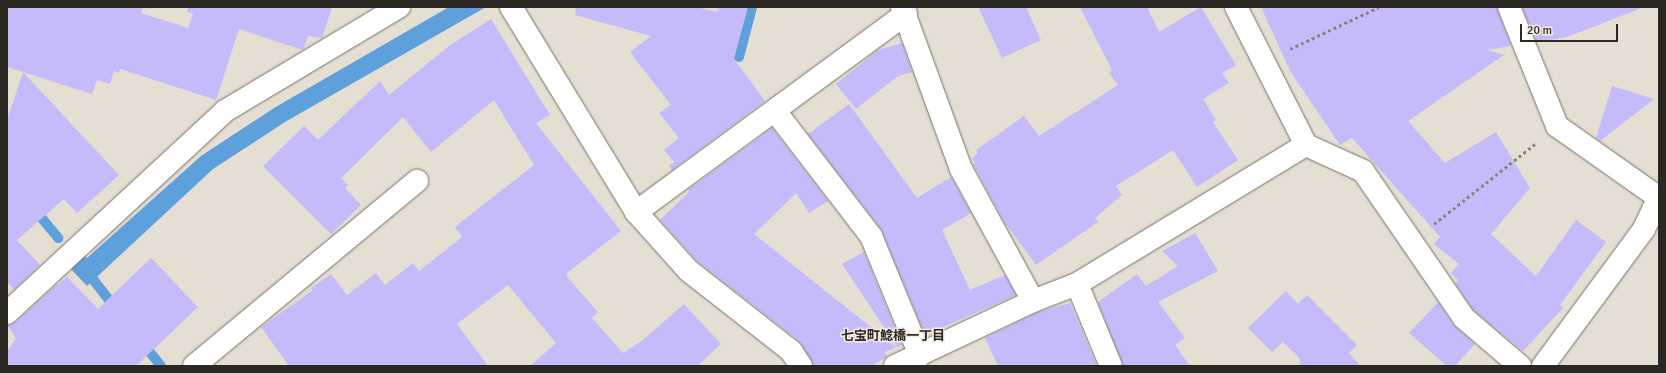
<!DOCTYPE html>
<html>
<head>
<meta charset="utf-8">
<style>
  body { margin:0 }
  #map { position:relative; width:1666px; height:373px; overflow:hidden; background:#e5ded2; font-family:Signika,"Noto Sans JP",sans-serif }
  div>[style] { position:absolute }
  .water>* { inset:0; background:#5da0db }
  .stream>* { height:10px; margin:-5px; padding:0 5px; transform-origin:5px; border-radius:5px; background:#5da0db }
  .building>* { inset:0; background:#c5bbfa }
  .path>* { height:2.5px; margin-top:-1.25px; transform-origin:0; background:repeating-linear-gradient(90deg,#8a857c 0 3px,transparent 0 6px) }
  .roads { filter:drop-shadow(0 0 1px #7a7369) drop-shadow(0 0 1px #7a7369) }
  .minor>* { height:22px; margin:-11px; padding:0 11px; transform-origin:11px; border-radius:11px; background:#fff }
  span { translate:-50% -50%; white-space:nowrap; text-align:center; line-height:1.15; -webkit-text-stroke:3px #f2ebdf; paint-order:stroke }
  .neighbourhood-label { font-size:13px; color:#2b2823; font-weight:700 }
  .frame { position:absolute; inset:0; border:8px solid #2b2823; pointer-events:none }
  .scale { position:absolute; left:1520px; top:24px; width:98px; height:18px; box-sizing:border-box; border:2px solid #2b2823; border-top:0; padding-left:5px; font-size:12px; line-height:14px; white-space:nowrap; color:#2b2823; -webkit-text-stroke:3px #f2ebdf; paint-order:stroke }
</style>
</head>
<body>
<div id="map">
  <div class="water">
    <div style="clip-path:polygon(449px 7px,486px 7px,285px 122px,213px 169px,87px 286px,71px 269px,84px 255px,87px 258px,201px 156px,274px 108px)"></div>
  </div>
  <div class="stream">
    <div style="left:739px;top:57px;width:52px;rotate:-75.4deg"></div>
    <div style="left:34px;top:209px;width:38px;rotate:50deg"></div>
    <div style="left:89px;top:274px;width:44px;rotate:52.4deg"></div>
    <div style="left:142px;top:342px;width:31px;rotate:52deg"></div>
  </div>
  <div class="building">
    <div style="clip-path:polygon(7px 7px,143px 7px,141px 13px,188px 28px,193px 14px,187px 12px,188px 7px,332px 7px,322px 38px,308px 36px,303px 50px,239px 29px,216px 100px,120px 69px,119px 73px,114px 71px,110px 84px,97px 80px,92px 94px,23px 72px,119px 175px,77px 213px,64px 199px,17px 240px,40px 265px,14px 290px,7px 282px,7px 120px,23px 72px,7px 67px)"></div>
    <div style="clip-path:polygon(576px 7px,697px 7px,717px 12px,719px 7px,748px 7px,734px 59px,765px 101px,672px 170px,669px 166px,674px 162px,664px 150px,679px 138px,659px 113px,671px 105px,630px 52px,651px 36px,575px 15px)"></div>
    <div style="clip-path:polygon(978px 7px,1026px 7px,1041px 40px,1002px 58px)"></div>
    <div style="clip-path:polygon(1080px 7px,1147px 7px,1159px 32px,1201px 7px,1236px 65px,1222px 73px,1229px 83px,1203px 99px,1216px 120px,1213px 122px,1238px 160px,1197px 187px,1173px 150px,1116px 186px,1122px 195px,1095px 218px,1098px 222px,1036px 265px,1003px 220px,973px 164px,975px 162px,972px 158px,978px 153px,976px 150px,1024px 116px,1039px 136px,1118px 85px,1109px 73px,1112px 70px)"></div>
    <div style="clip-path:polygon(1261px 7px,1497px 7px,1511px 46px,1487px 50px,1504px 55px,1408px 121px,1445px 163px,1496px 132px,1530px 188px,1491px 234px,1536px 276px,1576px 220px,1606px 242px,1560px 305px,1563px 308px,1523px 351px,1473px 310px,1455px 283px,1458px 280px,1451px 273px,1459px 264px,1434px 244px,1440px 237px,1352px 138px,1340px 145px,1290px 71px)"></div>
    <div style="clip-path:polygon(1522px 7px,1638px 7px,1639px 9px,1567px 37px,1537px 42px)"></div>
    <div style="clip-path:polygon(491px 19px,550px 115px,536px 123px,621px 231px,567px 273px,567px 277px,598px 312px,592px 318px,623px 353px,643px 340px,684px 304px,721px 344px,697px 366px,530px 366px,556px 343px,508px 285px,457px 324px,488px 366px,289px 366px,261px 327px,313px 290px,311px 288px,331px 274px,347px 295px,376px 273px,385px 285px,413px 263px,419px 271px,462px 237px,455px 227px,534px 165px,494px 100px,431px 152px,403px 117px,341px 178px,348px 185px,345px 188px,361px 205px,331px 234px,263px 166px,304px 126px,318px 140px,380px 81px,389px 95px,449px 46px)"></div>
    <div style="clip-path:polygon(902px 43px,912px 72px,898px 76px,856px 109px,836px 84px,878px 50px)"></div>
    <div style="clip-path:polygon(1612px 86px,1654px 99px,1600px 141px,1596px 138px)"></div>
    <div style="clip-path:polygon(849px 104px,917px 198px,951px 177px,971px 213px,942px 230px,970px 290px,1005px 275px,1016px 295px,925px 335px,881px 229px,808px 134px)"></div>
    <div style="clip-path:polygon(772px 128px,828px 201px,809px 213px,796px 193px,754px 234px,896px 347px,885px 352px,887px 357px,871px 366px,813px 366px,799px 341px,698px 262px,660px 220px,689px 192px,688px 190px)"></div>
    <div style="clip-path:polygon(1195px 233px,1218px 271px,1158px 302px,1185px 338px,1175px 345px,1190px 366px,1123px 366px,1098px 302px,1137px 274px,1146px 286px,1178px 266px,1162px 251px)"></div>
    <div style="clip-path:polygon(864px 252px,902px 345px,897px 347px,842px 264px)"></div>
    <div style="clip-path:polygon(151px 258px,198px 307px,136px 366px,7px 366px,7px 351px,16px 338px,7px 325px,16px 322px,57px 284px,58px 285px,67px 277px,98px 309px)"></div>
    <div style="clip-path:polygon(1286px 291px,1298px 304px,1307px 295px,1357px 345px,1349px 353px,1361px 366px,1300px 366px,1300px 359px,1283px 342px,1272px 352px,1248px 328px)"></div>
    <div style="clip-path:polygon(1438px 302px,1454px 325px,1475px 344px,1455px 366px,1447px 366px,1409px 333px)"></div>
    <div style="clip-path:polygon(1070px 303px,1097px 366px,998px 366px,985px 338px,1038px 312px)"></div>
  </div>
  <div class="path">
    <div style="left:1290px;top:49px;width:98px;rotate:-25.3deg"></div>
    <div style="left:1434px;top:224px;width:129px;rotate:-38.4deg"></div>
  </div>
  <div class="roads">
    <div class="minor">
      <div style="left:511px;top:7px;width:240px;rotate:58.6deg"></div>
      <div style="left:636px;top:212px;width:79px;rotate:48.1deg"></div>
      <div style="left:689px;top:271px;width:130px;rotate:38.1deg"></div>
      <div style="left:791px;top:351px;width:18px;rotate:56deg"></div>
      <div style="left:902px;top:7px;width:172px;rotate:70deg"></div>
      <div style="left:961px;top:169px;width:150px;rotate:61.4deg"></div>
      <div style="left:1236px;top:7px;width:155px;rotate:63.1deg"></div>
      <div style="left:1306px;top:145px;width:63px;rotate:24.5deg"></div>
      <div style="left:1363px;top:171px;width:178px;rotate:55.5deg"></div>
      <div style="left:1464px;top:318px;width:74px;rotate:40.6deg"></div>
      <div style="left:1509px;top:7px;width:128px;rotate:68deg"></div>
      <div style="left:1557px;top:126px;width:125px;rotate:35.2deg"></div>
      <div style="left:775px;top:111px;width:158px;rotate:52.5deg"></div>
      <div style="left:871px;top:236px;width:129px;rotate:67.6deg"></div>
      <div style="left:636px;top:212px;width:335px;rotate:-36.3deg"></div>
      <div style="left:1077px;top:284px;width:89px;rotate:67.5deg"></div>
      <div style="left:7px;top:313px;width:297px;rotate:-42.8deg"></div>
      <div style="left:225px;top:111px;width:203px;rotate:-30.9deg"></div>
      <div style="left:194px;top:366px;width:290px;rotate:-39.7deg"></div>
      <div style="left:895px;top:366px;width:153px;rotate:-25.2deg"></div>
      <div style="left:1033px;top:301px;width:47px;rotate:-21.1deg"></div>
      <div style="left:1077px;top:284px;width:268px;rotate:-31.3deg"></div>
      <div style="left:1543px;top:366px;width:170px;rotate:-53.6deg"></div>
      <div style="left:1644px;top:229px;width:35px;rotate:-65deg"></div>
    </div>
  </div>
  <div class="neighbourhood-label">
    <span style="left:893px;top:336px">七宝町鯰橋一丁目</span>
  </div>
  <div class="frame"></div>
  <div class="scale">20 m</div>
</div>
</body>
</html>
